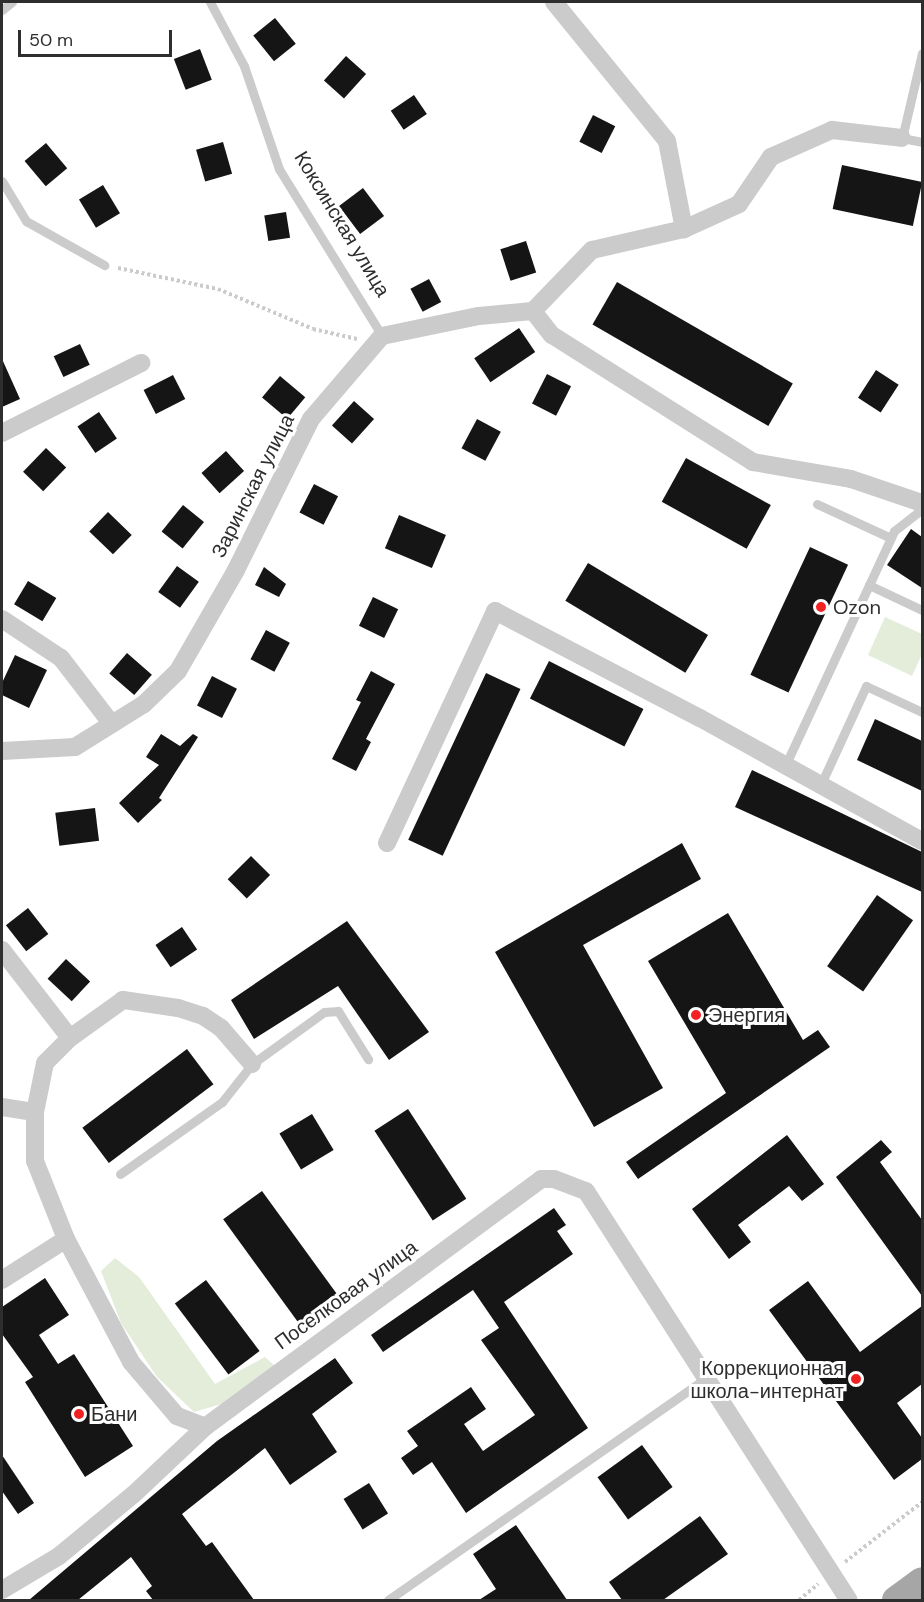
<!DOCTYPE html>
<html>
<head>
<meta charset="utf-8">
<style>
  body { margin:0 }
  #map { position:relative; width:924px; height:1602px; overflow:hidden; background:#fff; font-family:"DM Sans",sans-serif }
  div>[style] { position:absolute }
  .green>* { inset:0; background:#e3edda }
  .building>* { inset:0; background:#151515; transform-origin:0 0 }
  .path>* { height:4px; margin-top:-2px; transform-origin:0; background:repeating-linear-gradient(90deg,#cbcbcb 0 3px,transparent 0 6px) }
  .lane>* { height:9px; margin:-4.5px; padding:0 4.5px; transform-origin:4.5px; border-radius:4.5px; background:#cbcbcb }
  .street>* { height:18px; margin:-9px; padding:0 9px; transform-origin:9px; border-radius:9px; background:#cbcbcb }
  .primary>* { height:28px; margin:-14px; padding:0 14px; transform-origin:14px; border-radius:14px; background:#a6a6a6 }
  .dots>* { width:16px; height:16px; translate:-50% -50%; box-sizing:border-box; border:3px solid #fff; border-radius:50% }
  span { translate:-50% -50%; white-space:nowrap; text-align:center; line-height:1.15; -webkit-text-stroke:6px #fff; paint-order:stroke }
  .street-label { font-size:20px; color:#2e2e2e }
  .poi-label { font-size:20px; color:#2e2e2e }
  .left { translate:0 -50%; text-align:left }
  .right { translate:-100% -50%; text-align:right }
  .frame { position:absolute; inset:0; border:3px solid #2e2e2e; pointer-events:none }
  .scale { position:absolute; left:18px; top:30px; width:154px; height:27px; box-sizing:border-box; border:3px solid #2e2e2e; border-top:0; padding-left:8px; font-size:18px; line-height:21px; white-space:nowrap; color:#2e2e2e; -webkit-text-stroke:4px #fff; paint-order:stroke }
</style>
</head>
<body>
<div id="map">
  <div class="green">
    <div style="clip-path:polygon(885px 617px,922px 634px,922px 654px,912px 676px,868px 655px)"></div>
    <div style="clip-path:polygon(115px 1258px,139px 1277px,215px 1384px,265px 1357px,275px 1366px,232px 1401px,194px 1412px,157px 1377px,121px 1323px,101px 1271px)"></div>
  </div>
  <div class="building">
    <div style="left:275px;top:18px;width:33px;height:28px;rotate:51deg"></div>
    <div style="left:200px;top:49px;width:33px;height:28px;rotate:69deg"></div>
    <div style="left:346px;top:56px;width:27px;height:33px;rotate:42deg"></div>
    <div style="left:414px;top:95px;width:23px;height:28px;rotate:56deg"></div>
    <div style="left:593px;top:115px;width:25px;height:30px;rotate:27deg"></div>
    <div style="left:223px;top:142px;width:33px;height:28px;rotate:74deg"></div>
    <div style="left:46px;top:143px;width:33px;height:28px;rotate:50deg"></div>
    <div style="left:842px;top:165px;width:82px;height:45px;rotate:12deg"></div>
    <div style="left:103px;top:185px;width:33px;height:28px;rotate:59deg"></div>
    <div style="left:363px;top:188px;width:35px;height:30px;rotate:53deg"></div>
    <div style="left:286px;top:212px;width:26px;height:22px;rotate:81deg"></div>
    <div style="left:526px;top:241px;width:33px;height:27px;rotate:72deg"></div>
    <div style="left:429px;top:279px;width:26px;height:21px;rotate:62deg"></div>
    <div style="left:617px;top:282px;width:203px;height:49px;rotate:30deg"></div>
    <div style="left:519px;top:328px;width:29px;height:54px;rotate:56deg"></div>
    <div style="left:80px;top:344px;width:23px;height:29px;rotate:65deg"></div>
    <div style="clip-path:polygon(2px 359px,20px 399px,2px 407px)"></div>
    <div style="left:876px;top:370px;width:27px;height:33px;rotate:33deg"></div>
    <div style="left:547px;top:374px;width:27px;height:33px;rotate:27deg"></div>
    <div style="left:173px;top:375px;width:27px;height:33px;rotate:63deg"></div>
    <div style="left:280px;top:376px;width:33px;height:28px;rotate:40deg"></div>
    <div style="left:354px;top:401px;width:27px;height:33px;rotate:42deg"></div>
    <div style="left:99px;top:412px;width:32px;height:26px;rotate:56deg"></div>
    <div style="left:477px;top:419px;width:27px;height:33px;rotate:28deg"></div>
    <div style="left:46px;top:448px;width:28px;height:33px;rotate:44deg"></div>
    <div style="left:226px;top:451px;width:27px;height:33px;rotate:48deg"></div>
    <div style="left:686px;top:458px;width:97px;height:50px;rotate:29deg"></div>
    <div style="left:314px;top:484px;width:27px;height:32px;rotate:27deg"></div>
    <div style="left:183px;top:505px;width:27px;height:34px;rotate:39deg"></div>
    <div style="left:108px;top:512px;width:33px;height:27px;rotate:44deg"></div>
    <div style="left:399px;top:515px;width:51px;height:36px;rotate:23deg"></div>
    <div style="clip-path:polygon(911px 529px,922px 537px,922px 588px,887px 565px)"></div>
    <div style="left:810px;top:547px;width:42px;height:141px;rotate:25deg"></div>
    <div style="left:588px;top:563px;width:140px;height:44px;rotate:31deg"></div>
    <div style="left:177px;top:566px;width:27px;height:32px;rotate:36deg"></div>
    <div style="clip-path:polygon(264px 567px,286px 584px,279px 597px,255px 585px)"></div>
    <div style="left:28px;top:581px;width:33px;height:27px;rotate:31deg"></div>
    <div style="left:373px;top:597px;width:28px;height:32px;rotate:26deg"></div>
    <div style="left:266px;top:630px;width:27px;height:33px;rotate:28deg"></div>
    <div style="left:127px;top:653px;width:33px;height:27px;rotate:41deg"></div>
    <div style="clip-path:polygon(15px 655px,47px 670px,29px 708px,2px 695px,2px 683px)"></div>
    <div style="left:549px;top:661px;width:106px;height:42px;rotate:27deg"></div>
    <div style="clip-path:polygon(371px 671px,395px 684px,366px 739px,371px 742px,356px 771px,332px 759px,361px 702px,356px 700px)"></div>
    <div style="left:486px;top:673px;width:38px;height:184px;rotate:25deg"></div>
    <div style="left:212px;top:676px;width:28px;height:33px;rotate:27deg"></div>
    <div style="clip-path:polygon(875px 719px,922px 741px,922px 791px,857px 760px)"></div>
    <div style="clip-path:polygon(161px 734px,180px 746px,193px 734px,198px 737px,159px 798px,162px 800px,138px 823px,119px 803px,159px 765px,146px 757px)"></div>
    <div style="clip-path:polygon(752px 770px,922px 852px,922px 892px,735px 807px)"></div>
    <div style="left:95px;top:808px;width:33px;height:40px;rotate:83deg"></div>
    <div style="clip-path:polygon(682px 843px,701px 879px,583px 945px,663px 1088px,594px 1127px,495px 952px)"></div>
    <div style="left:251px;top:856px;width:27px;height:33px;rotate:45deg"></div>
    <div style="left:877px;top:895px;width:44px;height:87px;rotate:35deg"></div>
    <div style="left:28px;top:908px;width:33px;height:28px;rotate:52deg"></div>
    <div style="clip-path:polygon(728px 913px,803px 1040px,818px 1030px,830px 1047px,638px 1179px,626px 1162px,726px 1093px,648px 961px)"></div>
    <div style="clip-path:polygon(347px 921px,429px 1032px,389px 1060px,338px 986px,254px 1039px,231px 1000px)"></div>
    <div style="left:182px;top:927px;width:27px;height:32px;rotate:56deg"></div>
    <div style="left:66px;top:959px;width:33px;height:27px;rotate:43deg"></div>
    <div style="left:187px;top:1049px;width:44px;height:131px;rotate:53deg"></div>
    <div style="left:408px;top:1109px;width:107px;height:40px;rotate:57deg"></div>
    <div style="left:312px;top:1114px;width:42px;height:38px;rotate:59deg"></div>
    <div style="clip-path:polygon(787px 1135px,824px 1184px,802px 1201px,789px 1186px,738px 1225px,751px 1242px,729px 1259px,692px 1209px)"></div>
    <div style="clip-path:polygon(881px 1140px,892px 1152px,880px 1162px,922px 1220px,922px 1296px,836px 1177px)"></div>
    <div style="left:262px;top:1191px;width:129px;height:48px;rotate:54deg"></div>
    <div style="clip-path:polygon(554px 1208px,566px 1225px,557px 1231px,573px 1254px,504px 1302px,588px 1428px,466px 1513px,432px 1462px,413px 1475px,401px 1458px,418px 1446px,407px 1431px,471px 1387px,486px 1409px,464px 1424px,483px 1451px,535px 1415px,481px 1340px,499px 1328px,473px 1290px,383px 1352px,371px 1335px)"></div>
    <div style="clip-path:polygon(45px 1278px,69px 1315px,39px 1335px,58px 1364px,74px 1354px,133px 1446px,85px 1477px,25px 1382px,33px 1377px,2px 1334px,2px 1307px)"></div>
    <div style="left:206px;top:1280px;width:89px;height:39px;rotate:53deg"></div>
    <div style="clip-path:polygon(808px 1281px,860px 1352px,922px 1306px,922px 1384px,897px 1403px,922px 1438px,922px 1459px,894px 1480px,769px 1310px)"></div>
    <div style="clip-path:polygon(335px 1358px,353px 1383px,312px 1414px,337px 1452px,290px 1485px,265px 1448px,182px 1514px,206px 1546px,212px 1542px,254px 1600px,153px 1600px,146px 1591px,152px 1586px,131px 1557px,78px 1600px,29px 1600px,217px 1441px)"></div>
    <div style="left:642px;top:1445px;width:52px;height:55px;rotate:54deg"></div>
    <div style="clip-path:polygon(2px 1455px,34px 1503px,18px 1514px,2px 1491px)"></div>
    <div style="left:369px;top:1483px;width:36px;height:30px;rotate:58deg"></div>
    <div style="clip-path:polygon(700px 1516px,728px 1554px,663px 1600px,622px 1600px,609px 1582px)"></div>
    <div style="clip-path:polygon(516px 1525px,567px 1600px,479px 1600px,496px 1589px,473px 1554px)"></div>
  </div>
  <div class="path">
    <div style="left:118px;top:268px;width:102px;rotate:11.9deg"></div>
    <div style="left:218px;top:289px;width:103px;rotate:22.8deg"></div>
    <div style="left:313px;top:329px;width:45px;rotate:12.8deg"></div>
    <div style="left:845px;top:1562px;width:98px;rotate:-37.9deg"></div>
    <div style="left:799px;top:1600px;width:25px;rotate:-40deg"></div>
  </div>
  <div class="lane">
    <div style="left:210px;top:2px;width:72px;rotate:62deg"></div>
    <div style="left:244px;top:66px;width:109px;rotate:71.2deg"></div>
    <div style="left:279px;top:169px;width:196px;rotate:58.3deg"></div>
    <div style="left:2px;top:10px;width:13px;rotate:-39deg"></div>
    <div style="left:922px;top:53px;width:87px;rotate:103.2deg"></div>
    <div style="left:902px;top:138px;width:20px;rotate:11deg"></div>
    <div style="left:2px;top:181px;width:47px;rotate:59deg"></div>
    <div style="left:26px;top:221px;width:90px;rotate:29.4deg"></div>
    <div style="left:817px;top:504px;width:81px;rotate:24.7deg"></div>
    <div style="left:869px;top:585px;width:59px;rotate:25.3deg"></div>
    <div style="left:785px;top:766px;width:259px;rotate:-65.1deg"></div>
    <div style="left:894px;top:531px;width:36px;rotate:-38deg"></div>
    <div style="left:821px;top:784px;width:108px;rotate:-65.3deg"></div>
    <div style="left:866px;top:686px;width:62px;rotate:24.9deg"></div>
    <div style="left:120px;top:1174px;width:125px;rotate:-35.2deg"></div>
    <div style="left:222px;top:1102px;width:48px;rotate:-51.7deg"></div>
    <div style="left:252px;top:1064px;width:89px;rotate:-35.8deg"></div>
    <div style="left:324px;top:1012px;width:14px;rotate:-4deg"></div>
    <div style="left:338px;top:1011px;width:57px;rotate:58deg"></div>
    <div style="left:388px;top:1600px;width:388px;rotate:-34.9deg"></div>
  </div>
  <div class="street">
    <div style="left:554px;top:2px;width:179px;rotate:50.9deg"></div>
    <div style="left:667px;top:141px;width:90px;rotate:79.1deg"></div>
    <div style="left:533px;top:311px;width:85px;rotate:-46deg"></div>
    <div style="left:592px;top:250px;width:94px;rotate:-12.9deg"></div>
    <div style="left:684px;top:229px;width:60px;rotate:-24.4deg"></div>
    <div style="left:739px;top:204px;width:57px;rotate:-55.8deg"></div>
    <div style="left:771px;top:157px;width:67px;rotate:-23.9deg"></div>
    <div style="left:832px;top:130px;width:70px;rotate:6.5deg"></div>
    <div style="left:2px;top:433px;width:156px;rotate:-26.7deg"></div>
    <div style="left:2px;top:619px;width:71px;rotate:33.5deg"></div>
    <div style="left:61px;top:658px;width:82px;rotate:52.4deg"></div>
    <div style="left:2px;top:751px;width:73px;rotate:-3.1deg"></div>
    <div style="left:75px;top:747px;width:81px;rotate:-31.9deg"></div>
    <div style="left:144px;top:704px;width:47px;rotate:-44.1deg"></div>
    <div style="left:178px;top:671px;width:116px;rotate:-60.1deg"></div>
    <div style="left:236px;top:570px;width:169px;rotate:-63.6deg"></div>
    <div style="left:311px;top:419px;width:109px;rotate:-49.5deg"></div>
    <div style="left:382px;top:336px;width:99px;rotate:-11.7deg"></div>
    <div style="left:479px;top:316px;width:54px;rotate:-5.3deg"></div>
    <div style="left:533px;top:311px;width:31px;rotate:52deg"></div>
    <div style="left:552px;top:335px;width:238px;rotate:32.3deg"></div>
    <div style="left:753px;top:462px;width:99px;rotate:9.8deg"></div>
    <div style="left:851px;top:479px;width:75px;rotate:18.7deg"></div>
    <div style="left:387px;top:843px;width:256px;rotate:-65deg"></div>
    <div style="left:495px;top:611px;width:231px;rotate:27.6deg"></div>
    <div style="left:700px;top:718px;width:254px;rotate:29deg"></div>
    <div style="left:2px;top:950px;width:111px;rotate:52.3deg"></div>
    <div style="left:252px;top:1064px;width:48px;rotate:-130.7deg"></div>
    <div style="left:221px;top:1028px;width:22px;rotate:-146deg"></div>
    <div style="left:203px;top:1016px;width:26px;rotate:-162deg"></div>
    <div style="left:178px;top:1008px;width:56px;rotate:-171.7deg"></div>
    <div style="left:123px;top:1000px;width:65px;rotate:144.4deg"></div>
    <div style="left:70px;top:1038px;width:35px;rotate:135deg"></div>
    <div style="left:45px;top:1063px;width:50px;rotate:101.5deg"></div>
    <div style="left:35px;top:1112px;width:49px;rotate:90deg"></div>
    <div style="left:35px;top:1161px;width:84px;rotate:68.3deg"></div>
    <div style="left:66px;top:1239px;width:139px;rotate:62.1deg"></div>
    <div style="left:131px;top:1362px;width:71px;rotate:49.6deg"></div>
    <div style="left:177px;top:1416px;width:30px;rotate:21deg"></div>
    <div style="left:205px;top:1427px;width:418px;rotate:-36.4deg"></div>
    <div style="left:541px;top:1179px;width:13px"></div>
    <div style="left:554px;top:1179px;width:34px;rotate:21deg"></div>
    <div style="left:586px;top:1191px;width:486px;rotate:57.3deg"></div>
    <div style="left:2px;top:1107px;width:33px;rotate:9deg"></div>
    <div style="left:2px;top:1280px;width:76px;rotate:-32.6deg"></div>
    <div style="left:2px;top:1590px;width:66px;rotate:-30.8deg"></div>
    <div style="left:59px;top:1556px;width:97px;rotate:-39.6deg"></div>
    <div style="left:134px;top:1494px;width:98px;rotate:-43.3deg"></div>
  </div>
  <div class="primary">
    <div style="left:896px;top:1600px;width:32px;rotate:-36deg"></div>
  </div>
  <div class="dots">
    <div style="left:821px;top:607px;background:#f32222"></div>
    <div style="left:696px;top:1015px;background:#f32222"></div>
    <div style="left:856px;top:1379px;background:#f32222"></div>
    <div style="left:79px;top:1414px;background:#f32222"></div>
  </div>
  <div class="street-label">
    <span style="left:342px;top:224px;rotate:59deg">Коксинская улица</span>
    <span style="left:253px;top:486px;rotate:-63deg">Заринская улица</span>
    <span style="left:346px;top:1295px;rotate:-36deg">Поселковая улица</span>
  </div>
  <div class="poi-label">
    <span class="left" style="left:833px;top:607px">Ozon</span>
    <span class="left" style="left:708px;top:1015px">Энергия</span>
    <span class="right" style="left:844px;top:1380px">Коррекционная<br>школа-интернат</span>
    <span class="left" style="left:91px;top:1414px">Бани</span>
  </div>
  <div class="frame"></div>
  <div class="scale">50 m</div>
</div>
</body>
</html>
